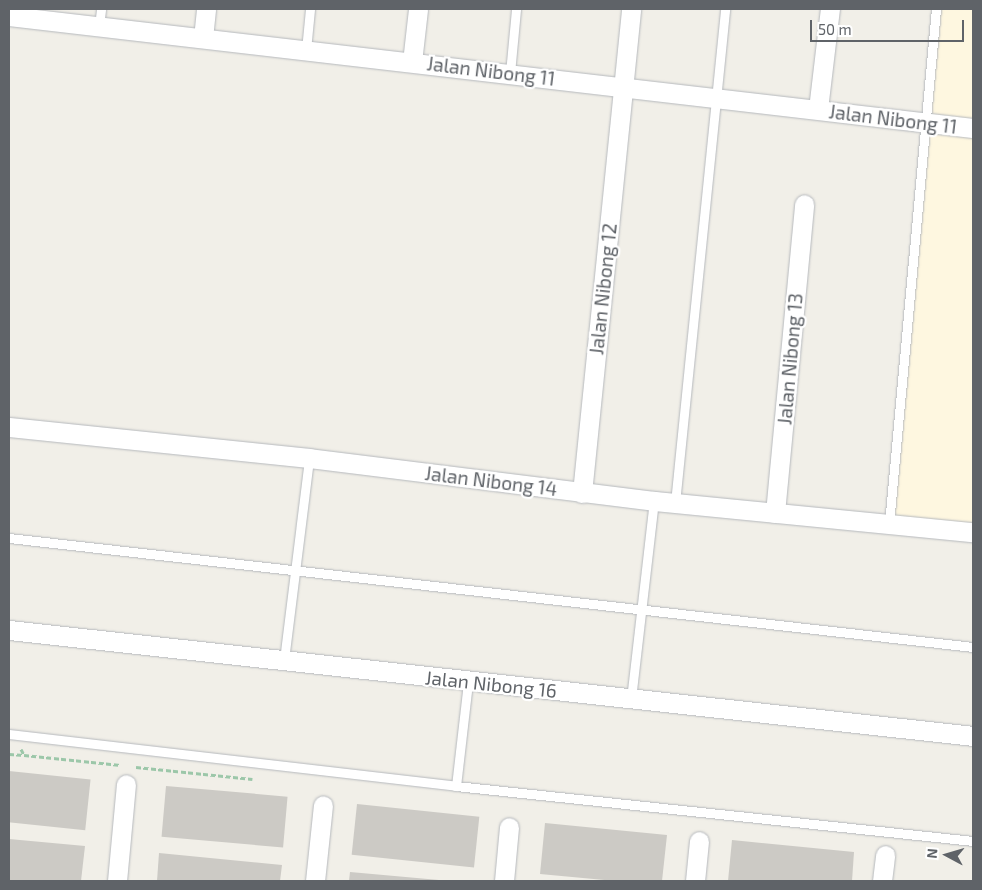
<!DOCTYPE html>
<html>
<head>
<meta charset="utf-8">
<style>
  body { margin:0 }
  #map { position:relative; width:982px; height:890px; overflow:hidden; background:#f1efe8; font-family:"Exo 2",sans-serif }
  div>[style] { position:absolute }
  .commercial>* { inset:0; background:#fef7e0 }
  .building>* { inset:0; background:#cccac5; transform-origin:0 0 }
  .path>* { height:3px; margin-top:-1.5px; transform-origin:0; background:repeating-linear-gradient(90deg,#9cc7a9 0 5px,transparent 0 7.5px) }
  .roads { filter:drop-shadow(0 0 1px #b5b8bc) drop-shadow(0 0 1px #b5b8bc) }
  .service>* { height:9px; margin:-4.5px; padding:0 4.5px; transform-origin:4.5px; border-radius:4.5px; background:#fff }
  .minor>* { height:19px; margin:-9.5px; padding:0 9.5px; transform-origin:9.5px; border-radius:9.5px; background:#fff }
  span { translate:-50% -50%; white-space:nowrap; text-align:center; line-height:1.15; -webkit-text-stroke:4.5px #fff; paint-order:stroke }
  .street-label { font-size:19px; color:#5f6368 }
  .frame { position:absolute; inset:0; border:10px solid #5f6368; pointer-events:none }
  .north { position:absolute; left:922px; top:830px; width:50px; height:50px; -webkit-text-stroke:4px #fff; paint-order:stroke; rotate:276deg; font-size:14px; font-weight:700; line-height:20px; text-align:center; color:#5f6368 }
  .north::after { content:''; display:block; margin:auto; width:18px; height:22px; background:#5f6368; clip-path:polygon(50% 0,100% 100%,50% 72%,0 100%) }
  .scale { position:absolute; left:810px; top:20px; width:154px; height:22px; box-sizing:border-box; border:2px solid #5f6368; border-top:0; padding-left:6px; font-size:15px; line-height:18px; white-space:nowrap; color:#5f6368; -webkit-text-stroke:4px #fff; paint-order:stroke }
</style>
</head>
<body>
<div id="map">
  <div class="commercial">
    <div style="clip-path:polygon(940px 9px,973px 9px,973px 525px,894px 517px)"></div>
  </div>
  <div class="building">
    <div style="left:9px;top:771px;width:82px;height:51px;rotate:6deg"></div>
    <div style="left:166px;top:786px;width:122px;height:51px;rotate:5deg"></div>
    <div style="left:357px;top:804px;width:123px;height:51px;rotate:6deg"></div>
    <div style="clip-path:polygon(545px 823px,667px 835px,662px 881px,615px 881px,540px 874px)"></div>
    <div style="clip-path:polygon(9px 839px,85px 846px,81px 881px,9px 881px)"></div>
    <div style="clip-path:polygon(732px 840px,854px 852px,852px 881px,728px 881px)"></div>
    <div style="clip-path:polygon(159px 853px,282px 865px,280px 881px,157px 881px)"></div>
    <div style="clip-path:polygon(350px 872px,439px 880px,439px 881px,349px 881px)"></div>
  </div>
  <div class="path">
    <div style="left:21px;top:749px;width:7px;rotate:63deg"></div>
    <div style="left:24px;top:755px;width:97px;rotate:5.9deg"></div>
    <div style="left:9px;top:754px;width:15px;rotate:4deg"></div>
    <div style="left:136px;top:767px;width:117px;rotate:5.9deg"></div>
  </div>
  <div class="roads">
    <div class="service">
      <div style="left:99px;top:26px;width:17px;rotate:-83deg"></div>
      <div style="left:306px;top:50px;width:41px;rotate:-84.4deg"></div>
      <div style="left:510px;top:73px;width:64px;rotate:-84.6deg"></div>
      <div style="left:675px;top:503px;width:497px;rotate:-84.2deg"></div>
      <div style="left:889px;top:524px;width:517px;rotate:-84.79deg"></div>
      <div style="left:9px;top:538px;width:970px;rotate:6.45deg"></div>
      <div style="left:284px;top:660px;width:204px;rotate:-82.9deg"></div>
      <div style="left:631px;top:699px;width:199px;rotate:-83.4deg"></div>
      <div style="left:9px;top:734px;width:450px;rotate:6.6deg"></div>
      <div style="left:456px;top:786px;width:105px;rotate:-83.4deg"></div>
      <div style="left:456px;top:786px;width:520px;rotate:6.07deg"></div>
    </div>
    <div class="minor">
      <div style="left:9px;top:16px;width:970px;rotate:6.63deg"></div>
      <div style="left:203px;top:38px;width:29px;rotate:-84deg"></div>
      <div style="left:412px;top:62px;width:53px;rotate:-83.5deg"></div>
      <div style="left:818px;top:109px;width:101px;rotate:-83.2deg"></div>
      <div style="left:9px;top:427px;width:302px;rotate:5.9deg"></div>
      <div style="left:309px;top:458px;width:348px;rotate:7.1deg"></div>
      <div style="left:654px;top:501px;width:321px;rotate:5.6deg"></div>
      <div style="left:582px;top:493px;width:486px;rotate:-84.2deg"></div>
      <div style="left:775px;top:513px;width:310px;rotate:-84.6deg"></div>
      <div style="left:9px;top:630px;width:970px;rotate:6.27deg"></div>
      <div style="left:117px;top:881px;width:97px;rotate:-84.7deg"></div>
      <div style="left:315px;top:881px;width:76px;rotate:-84deg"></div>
      <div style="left:504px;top:881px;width:54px;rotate:-84.7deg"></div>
      <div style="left:695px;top:881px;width:40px;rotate:-84.3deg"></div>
      <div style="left:882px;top:881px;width:26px;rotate:-83deg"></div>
    </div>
  </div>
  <div class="street-label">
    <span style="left:491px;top:71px;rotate:7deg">Jalan Nibong 11</span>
    <span style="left:893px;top:119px;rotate:7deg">Jalan Nibong 11</span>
    <span style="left:603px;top:289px;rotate:-84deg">Jalan Nibong 12</span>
    <span style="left:790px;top:359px;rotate:-85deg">Jalan Nibong 13</span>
    <span style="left:491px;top:481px;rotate:7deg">Jalan Nibong 14</span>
    <span style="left:491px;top:684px;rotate:6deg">Jalan Nibong 16</span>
  </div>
  <div class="frame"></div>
  <div class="north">N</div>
  <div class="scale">50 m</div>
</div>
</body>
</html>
